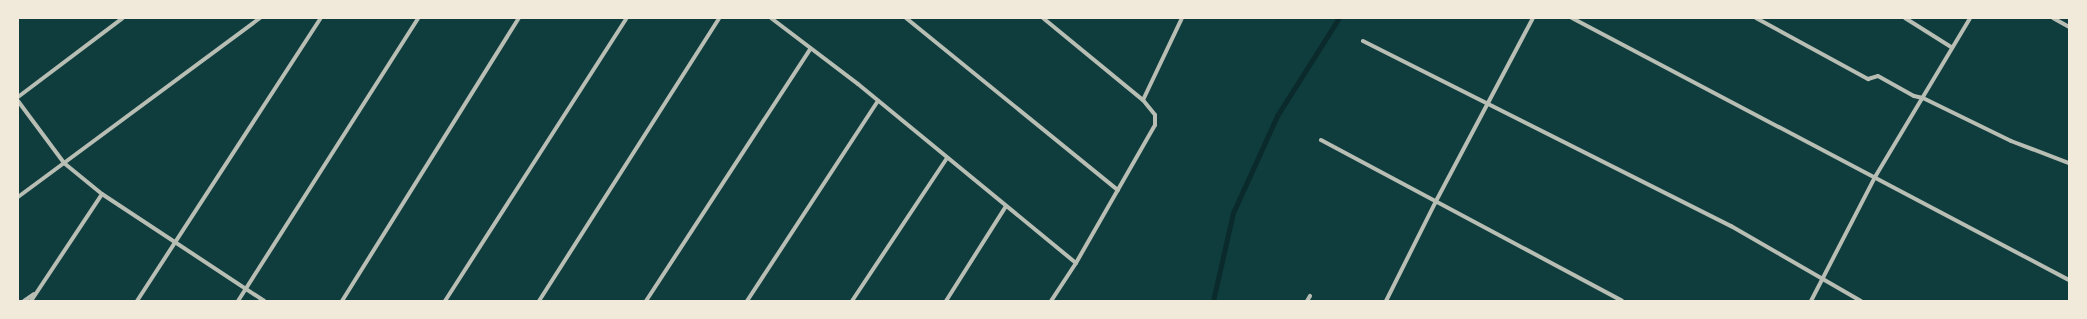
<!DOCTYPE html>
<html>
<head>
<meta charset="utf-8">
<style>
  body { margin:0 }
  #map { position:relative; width:2087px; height:319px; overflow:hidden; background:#0f3d3e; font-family:"Nunito Sans",sans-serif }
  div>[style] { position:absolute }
  .stream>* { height:4.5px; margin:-2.25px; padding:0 2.25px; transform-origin:2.25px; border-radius:2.25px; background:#0a2a2b }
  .minor>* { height:4px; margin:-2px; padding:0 2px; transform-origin:2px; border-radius:2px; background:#b8beb3 }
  span { translate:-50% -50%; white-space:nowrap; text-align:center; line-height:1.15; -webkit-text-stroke:4px #f1e9da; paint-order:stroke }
  .frame { position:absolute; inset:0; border:19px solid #f1e9da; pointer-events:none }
</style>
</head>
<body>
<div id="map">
  <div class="stream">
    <div style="left:1213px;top:301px;width:90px;rotate:-77.2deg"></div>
    <div style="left:1233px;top:213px;width:107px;rotate:-65.6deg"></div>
    <div style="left:1277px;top:116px;width:116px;rotate:-57.7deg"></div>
  </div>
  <div class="minor">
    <div style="left:771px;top:18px;width:109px;rotate:37.2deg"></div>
    <div style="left:858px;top:84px;width:282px;rotate:39.4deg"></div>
    <div style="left:906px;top:18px;width:273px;rotate:39.1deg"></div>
    <div style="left:1043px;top:18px;width:129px;rotate:39.4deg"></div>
    <div style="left:1143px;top:100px;width:19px;rotate:51deg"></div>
    <div style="left:1155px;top:115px;width:10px;rotate:90deg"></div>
    <div style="left:1155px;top:125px;width:159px;rotate:119.8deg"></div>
    <div style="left:1076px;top:263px;width:45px;rotate:123.3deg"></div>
    <div style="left:1572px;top:18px;width:562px;rotate:27.8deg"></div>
    <div style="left:1756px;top:18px;width:128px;rotate:28.6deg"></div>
    <div style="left:1868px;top:79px;width:10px;rotate:-17deg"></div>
    <div style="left:1878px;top:76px;width:41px;rotate:29.1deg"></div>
    <div style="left:1914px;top:96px;width:9px;rotate:13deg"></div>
    <div style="left:1923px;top:98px;width:98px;rotate:26deg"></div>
    <div style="left:2011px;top:141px;width:62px;rotate:20.8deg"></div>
    <div style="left:1905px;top:18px;width:54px;rotate:32.2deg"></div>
    <div style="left:2053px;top:18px;width:18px;rotate:29deg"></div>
    <div style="left:1363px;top:41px;width:412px;rotate:26.7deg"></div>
    <div style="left:1731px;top:226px;width:150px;rotate:30deg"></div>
    <div style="left:18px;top:97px;width:131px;rotate:-37deg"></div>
    <div style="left:1143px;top:100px;width:91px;rotate:-64.6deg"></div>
    <div style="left:18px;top:101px;width:77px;rotate:53.4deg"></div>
    <div style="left:64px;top:163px;width:49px;rotate:39.2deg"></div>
    <div style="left:102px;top:194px;width:194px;rotate:33.4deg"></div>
    <div style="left:1321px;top:140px;width:341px;rotate:28.1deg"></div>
    <div style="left:18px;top:197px;width:301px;rotate:-36.5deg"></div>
    <div style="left:24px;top:301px;width:12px;rotate:-35deg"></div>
    <div style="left:31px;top:301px;width:128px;rotate:-56.4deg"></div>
    <div style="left:137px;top:301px;width:338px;rotate:-57deg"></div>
    <div style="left:238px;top:301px;width:335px;rotate:-57.5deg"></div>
    <div style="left:342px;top:301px;width:334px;rotate:-58deg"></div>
    <div style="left:445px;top:301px;width:336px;rotate:-57.3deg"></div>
    <div style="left:539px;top:301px;width:335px;rotate:-57.5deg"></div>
    <div style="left:646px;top:301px;width:301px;rotate:-56.9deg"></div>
    <div style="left:747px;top:301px;width:239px;rotate:-56.8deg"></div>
    <div style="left:852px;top:301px;width:172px;rotate:-56.4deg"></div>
    <div style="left:946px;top:301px;width:112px;rotate:-57.7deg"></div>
    <div style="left:1307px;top:301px;width:6px;rotate:-59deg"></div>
    <div style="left:1386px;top:301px;width:110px;rotate:-63.4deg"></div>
    <div style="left:1435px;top:203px;width:209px;rotate:-62.1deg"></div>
    <div style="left:1811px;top:301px;width:140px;rotate:-62.7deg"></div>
    <div style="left:1875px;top:177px;width:185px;rotate:-59.1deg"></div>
  </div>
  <div class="frame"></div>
</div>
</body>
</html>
